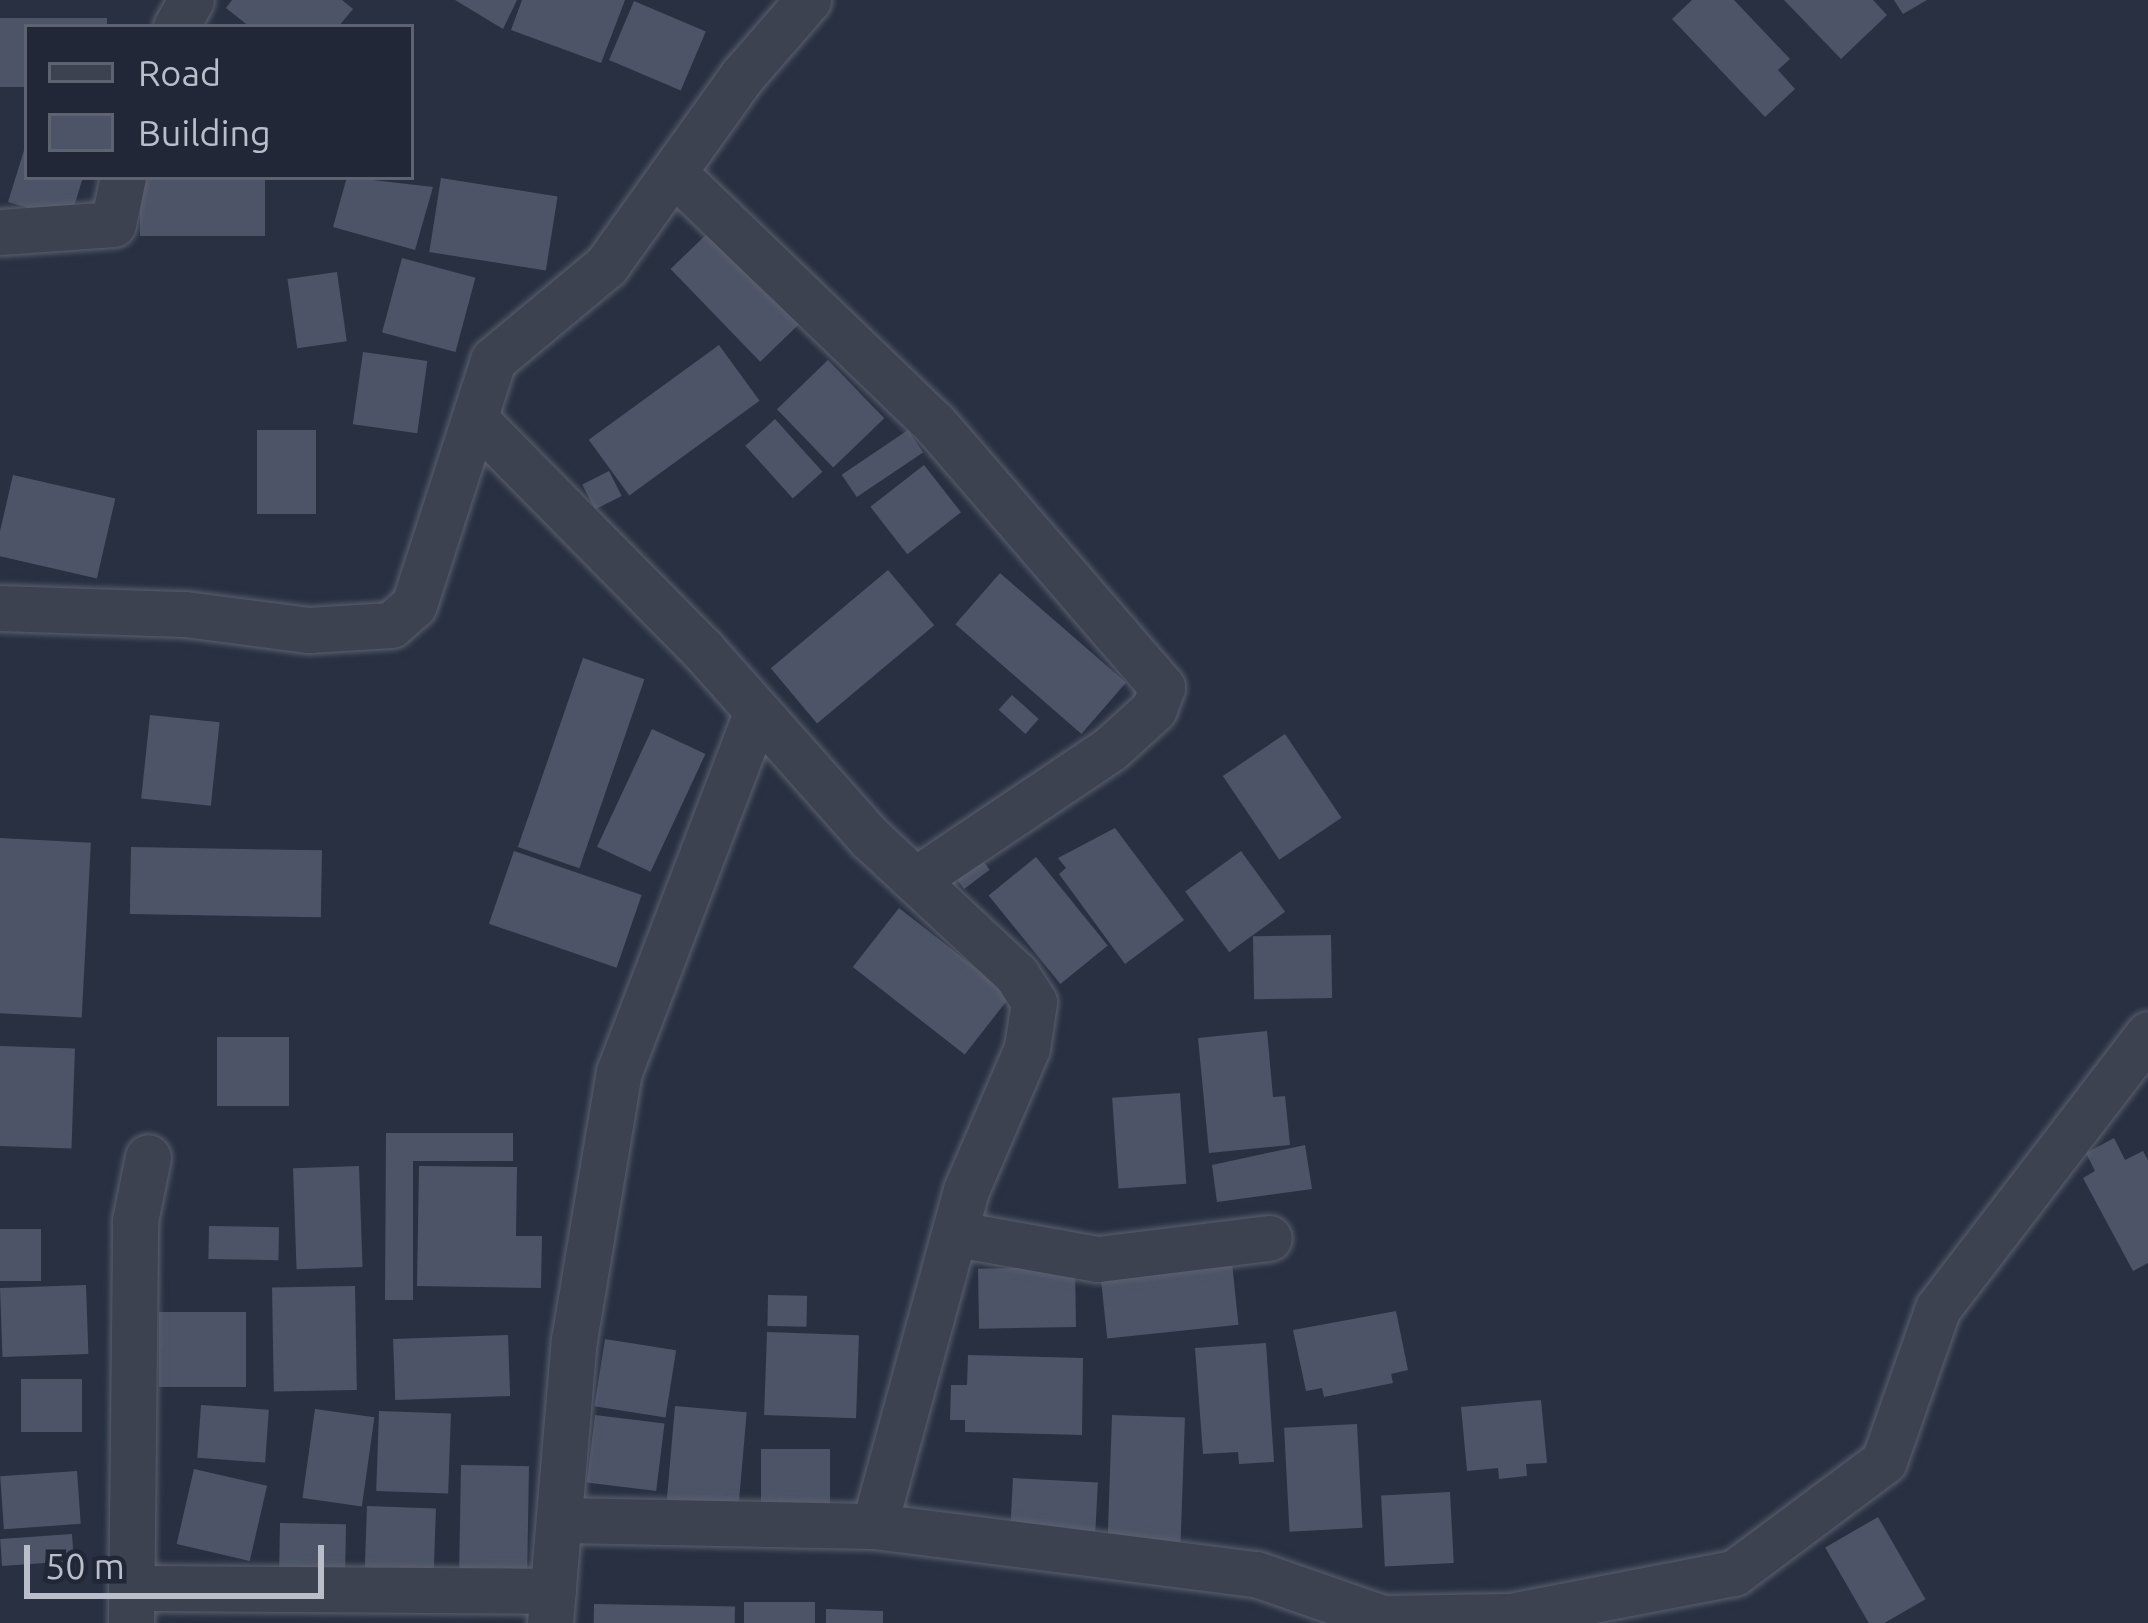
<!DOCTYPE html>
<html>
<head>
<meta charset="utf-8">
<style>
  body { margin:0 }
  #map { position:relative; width:2148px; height:1623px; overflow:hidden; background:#283041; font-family:Ubuntu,sans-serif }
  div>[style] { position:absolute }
  .building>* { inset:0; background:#4d5468; transform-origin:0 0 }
  .roads { filter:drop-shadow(0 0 3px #5b606e) drop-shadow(0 0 3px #5b606e) }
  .minor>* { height:45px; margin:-22.5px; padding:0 22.5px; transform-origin:22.5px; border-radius:22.5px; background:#3d4251 }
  span { translate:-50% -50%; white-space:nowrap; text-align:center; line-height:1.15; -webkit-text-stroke:9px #212736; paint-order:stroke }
  .legend { position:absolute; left:24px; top:24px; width:390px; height:156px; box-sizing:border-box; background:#212736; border:3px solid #5e6372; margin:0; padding:15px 21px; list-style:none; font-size:36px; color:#babecb }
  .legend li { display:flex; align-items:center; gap:24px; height:60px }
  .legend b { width:60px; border:3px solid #5e6372 }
  .scale { position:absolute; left:24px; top:1545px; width:300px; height:54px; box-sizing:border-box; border:6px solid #babecb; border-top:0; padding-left:15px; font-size:36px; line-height:42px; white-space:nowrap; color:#babecb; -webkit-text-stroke:9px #212736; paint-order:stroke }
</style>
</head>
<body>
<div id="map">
  <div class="building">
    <div style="clip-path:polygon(232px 0,342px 0,353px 9px,338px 27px,250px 27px,226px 8px)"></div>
    <div style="clip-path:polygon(455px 0,517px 0,503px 29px)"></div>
    <div style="clip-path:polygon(522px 0,625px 0,601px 63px,511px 30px)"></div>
    <div style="clip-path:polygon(1692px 0,1734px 0,1790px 59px,1778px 70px,1795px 89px,1765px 117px,1672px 19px)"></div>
    <div style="clip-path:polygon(1784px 0,1873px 0,1887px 15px,1841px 59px)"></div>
    <div style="clip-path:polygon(1894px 0,1927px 0,1903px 14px)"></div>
    <div style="left:634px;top:1px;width:78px;height:64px;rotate:23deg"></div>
    <div style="clip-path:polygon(0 18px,107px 18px,107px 27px,27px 27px,27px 87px,0 87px)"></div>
    <div style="clip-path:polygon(26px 144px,27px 177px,83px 177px,70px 220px,8px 202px)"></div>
    <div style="left:140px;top:177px;width:125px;height:59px"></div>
    <div style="clip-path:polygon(347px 177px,433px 187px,415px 250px,333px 227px)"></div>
    <div style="left:441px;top:178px;width:118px;height:75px;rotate:9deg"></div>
    <div style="left:713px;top:228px;width:129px;height:59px;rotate:46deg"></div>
    <div style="left:402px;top:258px;width:76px;height:77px;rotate:15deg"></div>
    <div style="left:337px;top:272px;width:70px;height:50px;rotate:82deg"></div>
    <div style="left:719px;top:345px;width:69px;height:161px;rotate:54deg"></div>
    <div style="left:363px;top:352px;width:65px;height:73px;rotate:8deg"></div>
    <div style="left:828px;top:360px;width:81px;height:71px;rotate:46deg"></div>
    <div style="left:775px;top:419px;width:71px;height:40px;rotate:48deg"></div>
    <div style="left:257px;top:430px;width:59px;height:84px"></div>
    <div style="left:908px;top:430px;width:27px;height:80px;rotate:56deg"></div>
    <div style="left:924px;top:465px;width:60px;height:68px;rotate:52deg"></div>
    <div style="left:609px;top:471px;width:28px;height:30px;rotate:63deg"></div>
    <div style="left:13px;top:475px;width:105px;height:82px;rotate:13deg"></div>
    <div style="left:888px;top:570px;width:72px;height:153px;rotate:50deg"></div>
    <div style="left:1000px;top:573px;width:167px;height:68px;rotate:41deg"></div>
    <div style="left:583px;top:658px;width:65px;height:200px;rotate:19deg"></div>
    <div style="left:1012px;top:695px;width:36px;height:20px;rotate:42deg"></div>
    <div style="left:150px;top:715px;width:70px;height:84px;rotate:6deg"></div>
    <div style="left:652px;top:729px;width:59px;height:130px;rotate:25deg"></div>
    <div style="left:1285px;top:734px;width:101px;height:75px;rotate:56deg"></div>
    <div style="clip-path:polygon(1115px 828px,1184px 920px,1125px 964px,1059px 874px,1066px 868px,1058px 858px)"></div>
    <div style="left:0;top:838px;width:91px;height:175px;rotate:3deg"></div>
    <div style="left:131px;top:847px;width:191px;height:67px;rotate:1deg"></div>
    <div style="left:514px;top:851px;width:135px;height:77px;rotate:19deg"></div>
    <div style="left:1241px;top:851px;width:75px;height:69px;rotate:54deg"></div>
    <div style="left:977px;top:853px;width:21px;height:32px;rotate:53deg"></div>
    <div style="left:1036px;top:857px;width:114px;height:61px;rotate:51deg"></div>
    <div style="left:899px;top:908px;width:142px;height:75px;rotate:38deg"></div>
    <div style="left:1331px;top:935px;width:63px;height:78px;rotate:89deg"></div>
    <div style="clip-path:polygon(1267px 1031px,1273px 1097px,1285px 1096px,1290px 1145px,1209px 1153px,1198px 1038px)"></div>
    <div style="left:217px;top:1037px;width:72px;height:69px"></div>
    <div style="left:0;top:1046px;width:75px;height:100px;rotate:2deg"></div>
    <div style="left:1180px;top:1093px;width:91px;height:68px;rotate:86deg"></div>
    <div style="clip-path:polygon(386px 1133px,513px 1133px,513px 1161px,413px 1161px,413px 1300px,385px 1300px)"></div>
    <div style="clip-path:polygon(2114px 1138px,2125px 1160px,2143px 1151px,2148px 1160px,2148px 1263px,2133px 1271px,2083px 1178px,2095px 1171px,2086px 1153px)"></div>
    <div style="clip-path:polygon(1305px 1145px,1312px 1189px,1217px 1202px,1212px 1165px)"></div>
    <div style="left:359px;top:1166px;width:101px;height:66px;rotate:88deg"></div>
    <div style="clip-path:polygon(419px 1166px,517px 1167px,516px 1236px,542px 1236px,541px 1288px,417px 1286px)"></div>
    <div style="left:209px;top:1226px;width:70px;height:33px;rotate:1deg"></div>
    <div style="left:0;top:1229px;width:41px;height:52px"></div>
    <div style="left:1232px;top:1263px;width:62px;height:132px;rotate:84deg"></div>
    <div style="left:1075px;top:1267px;width:60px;height:97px;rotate:89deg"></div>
    <div style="left:86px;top:1285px;width:69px;height:86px;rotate:88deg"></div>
    <div style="left:355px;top:1286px;width:104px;height:83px;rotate:89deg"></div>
    <div style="left:768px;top:1295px;width:39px;height:31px;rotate:1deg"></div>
    <div style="clip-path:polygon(1396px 1311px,1408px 1370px,1391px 1374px,1393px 1383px,1324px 1397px,1322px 1388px,1306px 1391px,1293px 1330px)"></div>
    <div style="left:159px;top:1312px;width:87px;height:75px"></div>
    <div style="left:767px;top:1332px;width:92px;height:83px;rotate:2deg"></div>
    <div style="left:508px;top:1335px;width:61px;height:115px;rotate:88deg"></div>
    <div style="left:605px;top:1339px;width:72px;height:68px;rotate:9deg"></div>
    <div style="clip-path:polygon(1266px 1343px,1274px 1462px,1239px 1464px,1238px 1452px,1203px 1454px,1195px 1348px)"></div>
    <div style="clip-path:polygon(968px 1355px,1083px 1358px,1082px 1435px,965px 1432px,965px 1420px,950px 1420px,951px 1385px,967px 1385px)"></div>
    <div style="left:21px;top:1379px;width:61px;height:53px"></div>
    <div style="clip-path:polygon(1541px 1400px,1547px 1463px,1526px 1464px,1527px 1476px,1499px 1479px,1498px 1468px,1467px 1471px,1461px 1407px)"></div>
    <div style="left:201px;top:1405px;width:68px;height:53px;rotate:4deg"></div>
    <div style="left:675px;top:1406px;width:72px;height:97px;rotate:5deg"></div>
    <div style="left:315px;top:1409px;width:60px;height:90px;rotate:8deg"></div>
    <div style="left:379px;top:1411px;width:72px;height:80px;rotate:2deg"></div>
    <div style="left:595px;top:1415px;width:70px;height:68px;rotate:7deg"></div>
    <div style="left:1112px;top:1415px;width:73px;height:129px;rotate:2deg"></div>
    <div style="left:1357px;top:1424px;width:104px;height:73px;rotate:87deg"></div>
    <div style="left:761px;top:1449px;width:69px;height:74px"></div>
    <div style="left:461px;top:1465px;width:68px;height:103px;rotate:1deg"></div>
    <div style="left:194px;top:1469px;width:75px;height:77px;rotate:13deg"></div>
    <div style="left:77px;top:1471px;width:53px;height:77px;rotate:86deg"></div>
    <div style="left:1013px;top:1478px;width:85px;height:59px;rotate:3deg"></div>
    <div style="left:1450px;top:1492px;width:71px;height:69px;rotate:87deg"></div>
    <div style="left:367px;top:1506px;width:69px;height:66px;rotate:2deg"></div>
    <div style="left:1878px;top:1517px;width:95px;height:61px;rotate:60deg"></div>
    <div style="left:280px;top:1523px;width:66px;height:60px;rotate:1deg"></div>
    <div style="left:72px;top:1534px;width:27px;height:72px;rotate:86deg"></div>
    <div style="left:744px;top:1602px;width:71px;height:21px"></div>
    <div style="left:594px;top:1604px;width:141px;height:19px;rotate:1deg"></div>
    <div style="clip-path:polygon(826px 1609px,883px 1611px,883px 1623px,826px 1623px)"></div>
  </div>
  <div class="roads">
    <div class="minor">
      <div style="left:176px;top:27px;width:31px;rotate:-61deg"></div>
      <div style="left:674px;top:173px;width:361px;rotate:43.9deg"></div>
      <div style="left:934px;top:423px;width:349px;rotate:49.2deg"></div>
      <div style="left:1162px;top:687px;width:23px;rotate:110deg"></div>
      <div style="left:1154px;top:709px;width:59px;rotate:137.7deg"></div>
      <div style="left:1110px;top:749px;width:231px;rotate:146.1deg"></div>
      <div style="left:0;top:232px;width:113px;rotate:-4deg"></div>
      <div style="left:113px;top:224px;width:48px;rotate:-78deg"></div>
      <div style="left:476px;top:420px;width:322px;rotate:45.4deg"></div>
      <div style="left:702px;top:649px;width:253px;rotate:48.4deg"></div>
      <div style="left:870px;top:838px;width:200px;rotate:43deg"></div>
      <div style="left:1016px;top:974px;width:33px;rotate:57deg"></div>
      <div style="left:1034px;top:1002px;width:47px;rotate:98.7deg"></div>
      <div style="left:1027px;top:1048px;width:155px;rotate:113.2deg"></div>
      <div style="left:966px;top:1190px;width:348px;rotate:105.3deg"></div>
      <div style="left:0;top:608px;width:185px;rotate:1.9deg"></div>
      <div style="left:185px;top:614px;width:125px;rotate:7.4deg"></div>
      <div style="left:309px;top:630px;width:82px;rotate:-3.5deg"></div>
      <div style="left:391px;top:625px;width:30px;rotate:-41deg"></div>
      <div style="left:414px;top:605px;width:257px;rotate:-72.1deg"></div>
      <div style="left:493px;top:360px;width:147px;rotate:-39.8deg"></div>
      <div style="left:606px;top:266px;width:234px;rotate:-54.4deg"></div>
      <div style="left:742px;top:76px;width:101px;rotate:-49deg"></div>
      <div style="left:957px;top:1234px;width:143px;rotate:10.1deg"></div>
      <div style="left:1098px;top:1259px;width:172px;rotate:-7deg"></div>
      <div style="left:559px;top:1520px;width:315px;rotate:1.1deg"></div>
      <div style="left:874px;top:1526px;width:385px;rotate:7.2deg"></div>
      <div style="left:1256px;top:1574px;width:133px;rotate:19.2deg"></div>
      <div style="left:1382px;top:1618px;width:128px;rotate:-0.9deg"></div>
      <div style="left:1510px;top:1616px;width:228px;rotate:-10.9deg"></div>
      <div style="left:1734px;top:1573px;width:187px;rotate:-36.7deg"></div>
      <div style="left:1884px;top:1461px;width:162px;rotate:-70.6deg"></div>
      <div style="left:1938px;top:1308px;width:345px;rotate:-52.5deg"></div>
      <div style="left:131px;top:1588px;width:422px;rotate:0.4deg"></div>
      <div style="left:131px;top:1623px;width:402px;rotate:-89.4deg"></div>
      <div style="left:135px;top:1221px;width:65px;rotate:-78.5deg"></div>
      <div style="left:550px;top:1623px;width:284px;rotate:-85.2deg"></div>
      <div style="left:574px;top:1340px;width:272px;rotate:-80.5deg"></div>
      <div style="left:619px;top:1072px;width:383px;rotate:-69.1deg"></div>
    </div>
  </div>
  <ul class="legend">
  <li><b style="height:15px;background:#3d4251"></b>Road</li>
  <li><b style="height:33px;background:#4d5468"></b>Building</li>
  </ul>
  <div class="scale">50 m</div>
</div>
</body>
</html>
